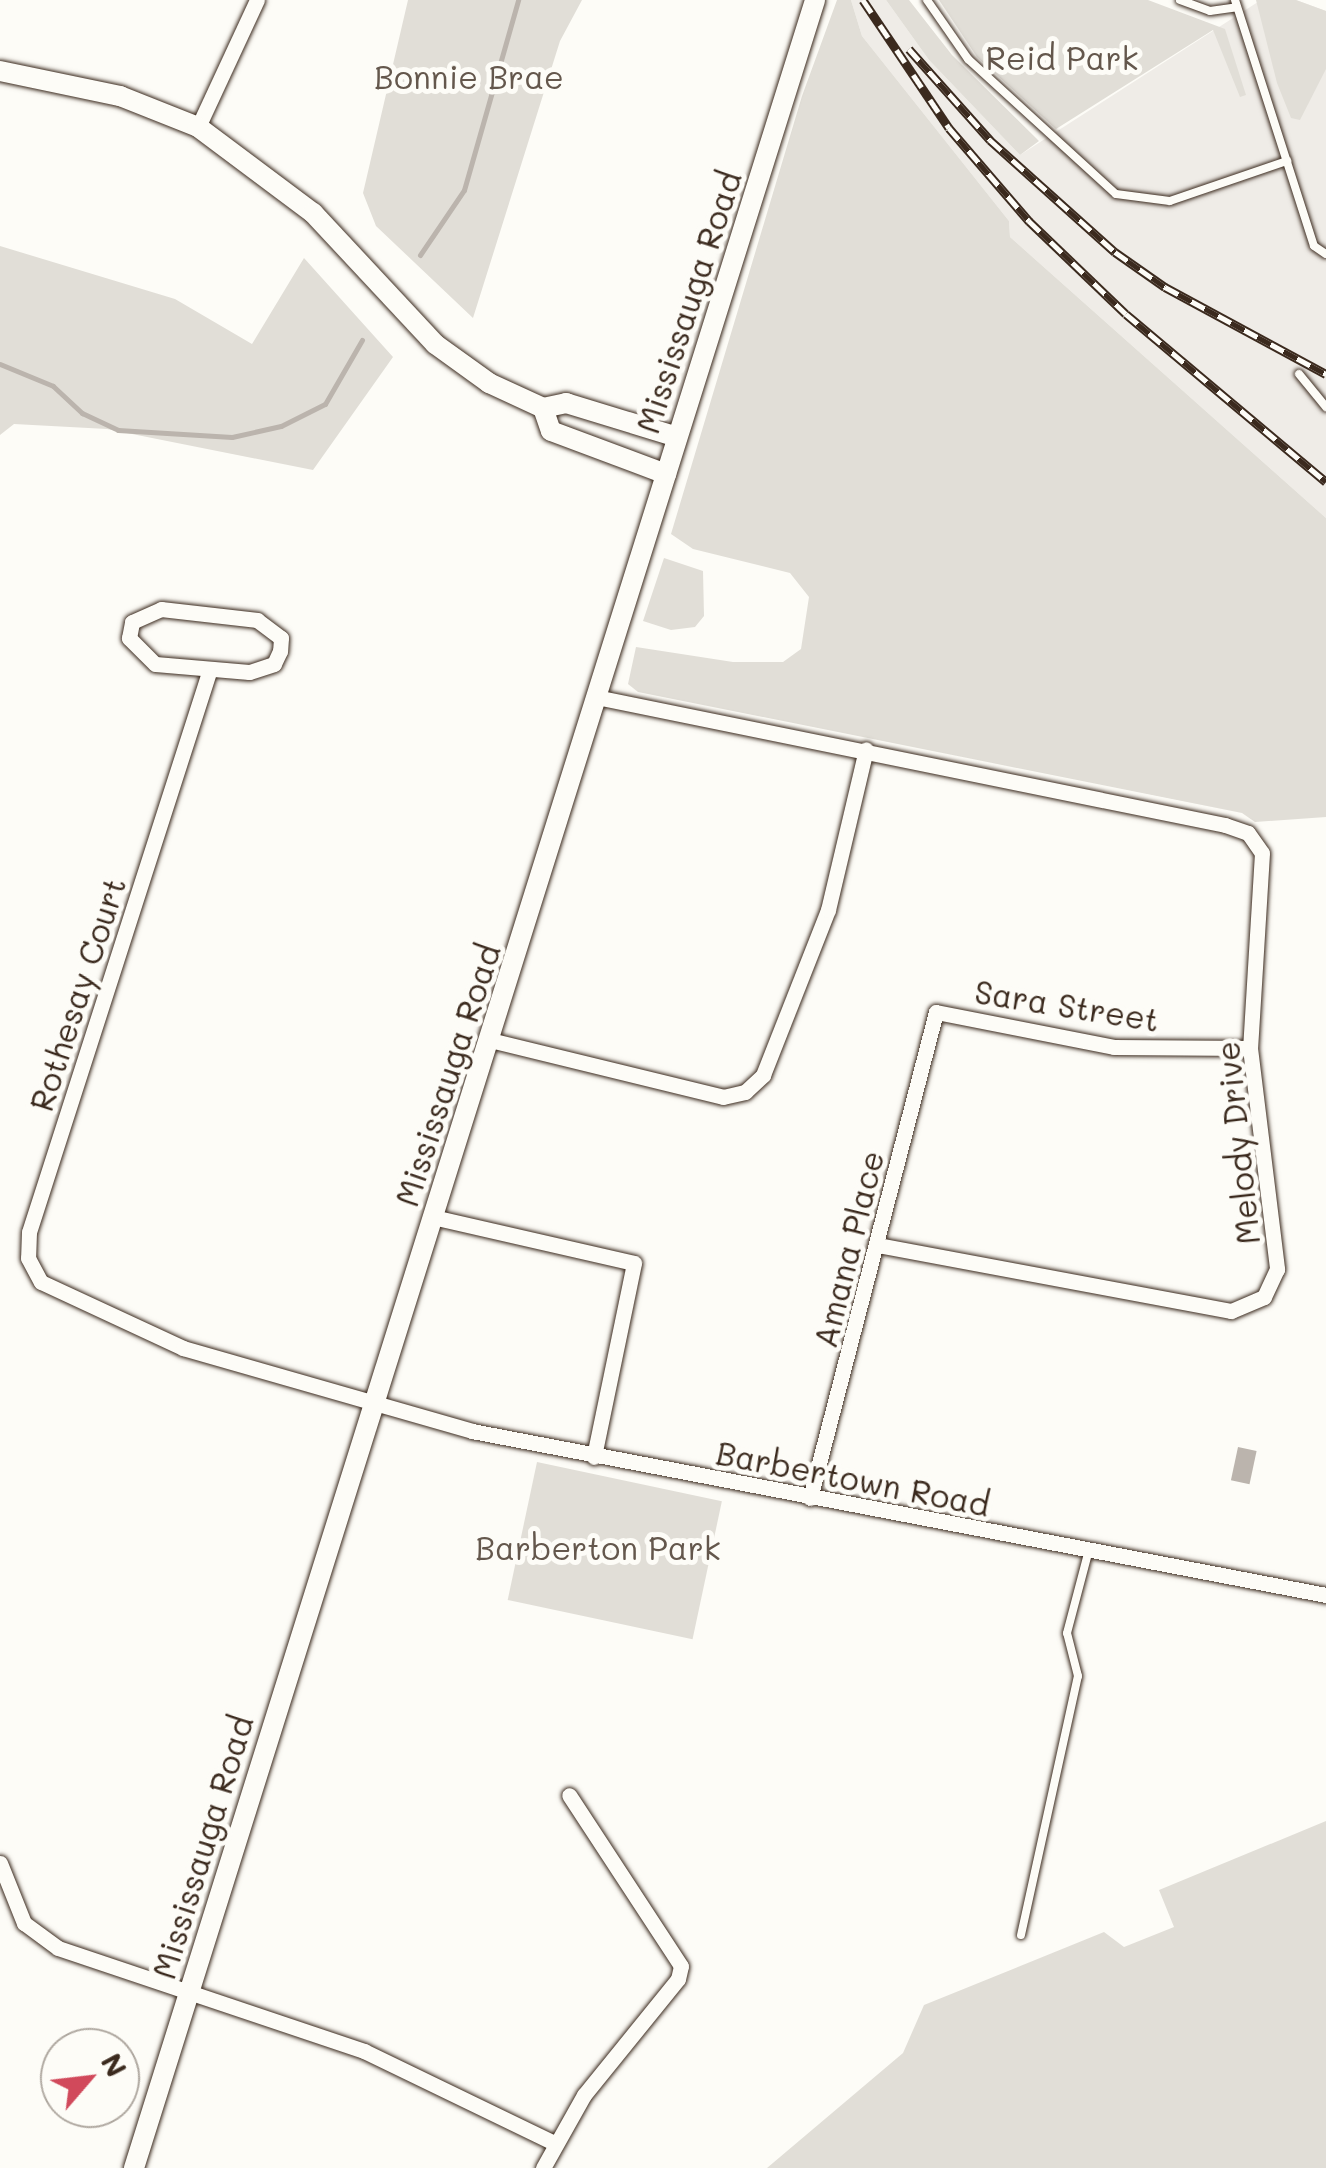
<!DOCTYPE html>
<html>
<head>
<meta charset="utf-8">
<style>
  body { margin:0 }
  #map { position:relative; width:1326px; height:2168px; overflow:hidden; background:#fdfcf7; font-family:Mali,sans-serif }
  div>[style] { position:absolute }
  .built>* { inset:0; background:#efece7 }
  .green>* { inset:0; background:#e1ded7; transform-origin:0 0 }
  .water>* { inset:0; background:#bbb4ad; transform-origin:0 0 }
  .stream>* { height:5px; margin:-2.5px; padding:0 2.5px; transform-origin:2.5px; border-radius:2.5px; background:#bbb4ad }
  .roads { filter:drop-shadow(0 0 2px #3b2a1e) drop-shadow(0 0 2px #3b2a1e) }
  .lane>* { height:8px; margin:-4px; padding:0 4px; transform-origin:4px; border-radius:4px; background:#fdfcf7 }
  .street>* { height:15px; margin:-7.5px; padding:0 7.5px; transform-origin:7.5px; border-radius:7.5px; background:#fdfcf7 }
  .secondary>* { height:20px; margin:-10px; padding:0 10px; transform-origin:10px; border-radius:10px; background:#fdfcf7 }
  .rail>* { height:9px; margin-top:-4.5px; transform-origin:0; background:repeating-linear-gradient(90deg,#fdfcf7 0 15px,#3b2a1e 0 30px); box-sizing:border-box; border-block:2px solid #3b2a1e }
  span { translate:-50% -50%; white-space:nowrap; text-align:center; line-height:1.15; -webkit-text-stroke:10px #fdfcf7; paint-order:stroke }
  .park-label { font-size:32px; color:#64574c }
  .street-label { font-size:32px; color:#3b2a1e }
  .north { position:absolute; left:40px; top:2028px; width:100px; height:100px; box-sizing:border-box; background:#fdfcf7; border:2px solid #afa8a0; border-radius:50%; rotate:62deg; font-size:28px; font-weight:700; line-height:40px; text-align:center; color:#3b2a1e }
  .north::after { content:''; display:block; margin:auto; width:35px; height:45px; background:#d1495b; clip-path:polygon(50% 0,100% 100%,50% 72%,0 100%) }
</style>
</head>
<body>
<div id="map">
  <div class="built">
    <div style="clip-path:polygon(851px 0,886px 0,929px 60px,1020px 155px,1261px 0,1296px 0,1326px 11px,1326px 518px,1010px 237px,1009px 221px,862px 36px)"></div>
  </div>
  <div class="green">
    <div style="clip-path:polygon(408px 0,582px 0,560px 41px,473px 318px,376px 226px,363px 193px)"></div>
    <div style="clip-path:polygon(837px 0,851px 0,862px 36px,1009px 221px,1010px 237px,1326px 518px,1326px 817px,1255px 822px,1242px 813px,638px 692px,628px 684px,636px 647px,733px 662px,783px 662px,801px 649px,809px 597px,790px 573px,693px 549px,671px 534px,802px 96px)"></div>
    <div style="clip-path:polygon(886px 0,909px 0,952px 55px,1039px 141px,1020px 155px,929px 60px)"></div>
    <div style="clip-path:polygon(939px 0,1148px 0,1225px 29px,1246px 95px,1240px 97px,1213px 30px,1056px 129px,977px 57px)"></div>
    <div style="clip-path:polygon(1256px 0,1296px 0,1326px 11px,1326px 69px,1300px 120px,1291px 118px,1277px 83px)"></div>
    <div style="clip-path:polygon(0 246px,175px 299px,252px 344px,304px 258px,393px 357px,313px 470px,107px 429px,14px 424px,0 435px)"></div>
    <div style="clip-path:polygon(664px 558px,703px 571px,704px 616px,695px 627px,671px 630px,643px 621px)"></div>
    <div style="left:537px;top:1462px;width:189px;height:141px;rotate:12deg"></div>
    <div style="clip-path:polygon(1326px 1821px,1326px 2168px,767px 2168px,903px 2053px,924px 2005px,1104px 1932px,1124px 1947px,1174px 1927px,1159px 1890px)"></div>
  </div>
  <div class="water">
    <div style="left:1238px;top:1447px;width:19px;height:34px;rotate:12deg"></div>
  </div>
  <div class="stream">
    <div style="left:420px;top:255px;width:78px;rotate:-55.9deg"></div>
    <div style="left:464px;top:190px;width:198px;rotate:-74.1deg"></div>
    <div style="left:0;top:364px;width:57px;rotate:22.5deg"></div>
    <div style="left:53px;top:386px;width:40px;rotate:43deg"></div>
    <div style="left:82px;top:413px;width:40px;rotate:25deg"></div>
    <div style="left:118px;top:430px;width:114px;rotate:3.5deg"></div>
    <div style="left:232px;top:437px;width:50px;rotate:-12.7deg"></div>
    <div style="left:281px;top:426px;width:49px;rotate:-26.6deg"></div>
    <div style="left:325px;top:404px;width:74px;rotate:-60deg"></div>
  </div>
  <div class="roads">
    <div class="lane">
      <div style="left:927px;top:0;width:72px;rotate:55.2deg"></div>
      <div style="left:968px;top:59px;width:200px;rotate:42.4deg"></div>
      <div style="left:1116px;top:194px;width:54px;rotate:7.4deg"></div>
      <div style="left:1170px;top:201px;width:124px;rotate:-18.9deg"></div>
      <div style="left:1180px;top:0;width:32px;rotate:20deg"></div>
      <div style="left:1210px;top:11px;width:27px;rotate:-8deg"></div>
      <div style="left:1235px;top:0;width:258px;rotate:72.2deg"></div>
      <div style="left:1314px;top:246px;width:14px;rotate:34deg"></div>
      <div style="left:1299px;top:374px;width:43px;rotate:50.7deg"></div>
      <div style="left:1021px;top:1935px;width:265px;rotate:-77.6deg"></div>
      <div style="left:1078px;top:1676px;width:44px;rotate:-104.3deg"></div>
      <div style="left:1067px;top:1633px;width:86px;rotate:-75.2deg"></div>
    </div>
    <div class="street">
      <div style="left:198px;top:127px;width:140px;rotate:-65.1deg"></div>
      <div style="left:161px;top:609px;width:97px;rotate:6.5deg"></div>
      <div style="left:257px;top:620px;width:30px;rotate:37deg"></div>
      <div style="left:281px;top:638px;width:13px;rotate:94deg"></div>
      <div style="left:280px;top:651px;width:14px;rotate:115deg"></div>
      <div style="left:274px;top:664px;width:26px;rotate:162deg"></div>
      <div style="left:249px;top:672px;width:94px;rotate:-175.1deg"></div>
      <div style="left:155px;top:664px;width:37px;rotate:-135deg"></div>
      <div style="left:129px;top:638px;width:16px;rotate:-79deg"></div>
      <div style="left:132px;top:622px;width:32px;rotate:-24deg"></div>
      <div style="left:210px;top:669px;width:591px;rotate:107.82deg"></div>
      <div style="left:29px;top:1232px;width:26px;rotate:92deg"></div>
      <div style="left:28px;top:1258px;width:27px;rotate:62deg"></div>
      <div style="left:41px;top:1282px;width:157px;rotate:24.9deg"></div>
      <div style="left:183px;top:1348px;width:301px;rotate:16deg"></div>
      <div style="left:472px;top:1431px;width:870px;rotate:10.87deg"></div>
      <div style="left:601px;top:698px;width:637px;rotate:11.5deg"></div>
      <div style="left:1225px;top:825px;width:24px;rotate:19deg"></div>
      <div style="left:1248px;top:833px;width:24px;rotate:55deg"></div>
      <div style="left:1262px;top:853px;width:195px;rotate:93.5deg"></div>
      <div style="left:1250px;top:1048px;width:223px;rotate:83deg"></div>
      <div style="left:1277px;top:1269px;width:31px;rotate:115deg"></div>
      <div style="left:1264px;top:1297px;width:36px;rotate:157deg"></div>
      <div style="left:1231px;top:1311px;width:358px;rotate:-169.4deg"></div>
      <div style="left:490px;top:1040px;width:240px;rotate:13.7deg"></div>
      <div style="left:723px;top:1097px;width:23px;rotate:-13deg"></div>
      <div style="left:745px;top:1092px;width:25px;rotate:-43deg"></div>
      <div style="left:763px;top:1075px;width:177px;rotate:-68.5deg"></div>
      <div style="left:828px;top:910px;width:165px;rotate:-76.7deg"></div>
      <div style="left:433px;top:1217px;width:206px;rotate:12.9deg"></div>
      <div style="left:634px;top:1263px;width:198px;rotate:101.7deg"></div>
      <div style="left:810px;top:1498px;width:502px;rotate:-75.47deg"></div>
      <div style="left:936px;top:1012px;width:181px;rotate:11.1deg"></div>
      <div style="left:1114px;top:1047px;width:136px;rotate:0.4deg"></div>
      <div style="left:0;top:1863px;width:65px;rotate:68.2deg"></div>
      <div style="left:24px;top:1923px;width:42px;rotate:36.3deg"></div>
      <div style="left:58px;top:1948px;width:323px;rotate:18.6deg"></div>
      <div style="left:364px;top:2051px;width:213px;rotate:25.8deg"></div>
      <div style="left:543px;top:2168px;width:84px;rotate:-60.7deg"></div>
      <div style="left:584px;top:2095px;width:149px;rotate:-51deg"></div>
      <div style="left:678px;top:1979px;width:13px;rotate:-77deg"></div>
      <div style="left:681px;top:1966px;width:204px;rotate:-123.2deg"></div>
    </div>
    <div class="secondary">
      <div style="left:0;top:71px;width:123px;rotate:11.8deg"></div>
      <div style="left:120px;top:96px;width:84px;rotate:21.7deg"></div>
      <div style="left:198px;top:127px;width:144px;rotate:36.8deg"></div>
      <div style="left:313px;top:213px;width:179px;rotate:47deg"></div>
      <div style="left:435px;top:344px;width:67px;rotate:35.8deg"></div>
      <div style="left:489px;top:383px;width:60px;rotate:24.8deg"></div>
      <div style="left:543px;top:408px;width:24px;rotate:-12deg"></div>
      <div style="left:566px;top:403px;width:116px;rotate:17deg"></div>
      <div style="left:543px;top:408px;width:24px;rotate:71deg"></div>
      <div style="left:551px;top:431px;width:123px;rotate:20.5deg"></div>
      <div style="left:134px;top:2168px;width:2272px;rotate:-72.56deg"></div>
    </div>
  </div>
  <div class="rail">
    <div style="left:863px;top:0;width:154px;rotate:56.1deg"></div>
    <div style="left:949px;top:128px;width:123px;rotate:49.3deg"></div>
    <div style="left:1029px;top:221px;width:134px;rotate:43.8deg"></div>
    <div style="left:1126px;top:314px;width:261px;rotate:40deg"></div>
    <div style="left:909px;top:49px;width:122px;rotate:48.3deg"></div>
    <div style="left:990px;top:140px;width:168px;rotate:41.9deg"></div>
    <div style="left:1115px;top:252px;width:61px;rotate:35deg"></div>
    <div style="left:1165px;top:287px;width:183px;rotate:28.4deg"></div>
  </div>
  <div class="park-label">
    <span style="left:1062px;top:57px">Reid Park</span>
    <span style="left:469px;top:76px">Bonnie Brae</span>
    <span style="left:598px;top:1547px">Barberton Park</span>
  </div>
  <div class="street-label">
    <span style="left:688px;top:302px;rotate:-72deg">Mississauga Road</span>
    <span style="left:77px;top:994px;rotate:-72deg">Rothesay Court</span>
    <span style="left:1067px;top:1005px;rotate:9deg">Sara Street</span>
    <span style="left:447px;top:1075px;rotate:-72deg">Mississauga Road</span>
    <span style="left:1237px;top:1143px;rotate:-96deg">Melody Drive</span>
    <span style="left:848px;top:1249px;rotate:-76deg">Amana Place</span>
    <span style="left:853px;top:1478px;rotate:11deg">Barbertown Road</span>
    <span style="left:202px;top:1847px;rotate:-73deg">Mississauga Road</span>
  </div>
  <div class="north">N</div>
</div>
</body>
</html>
